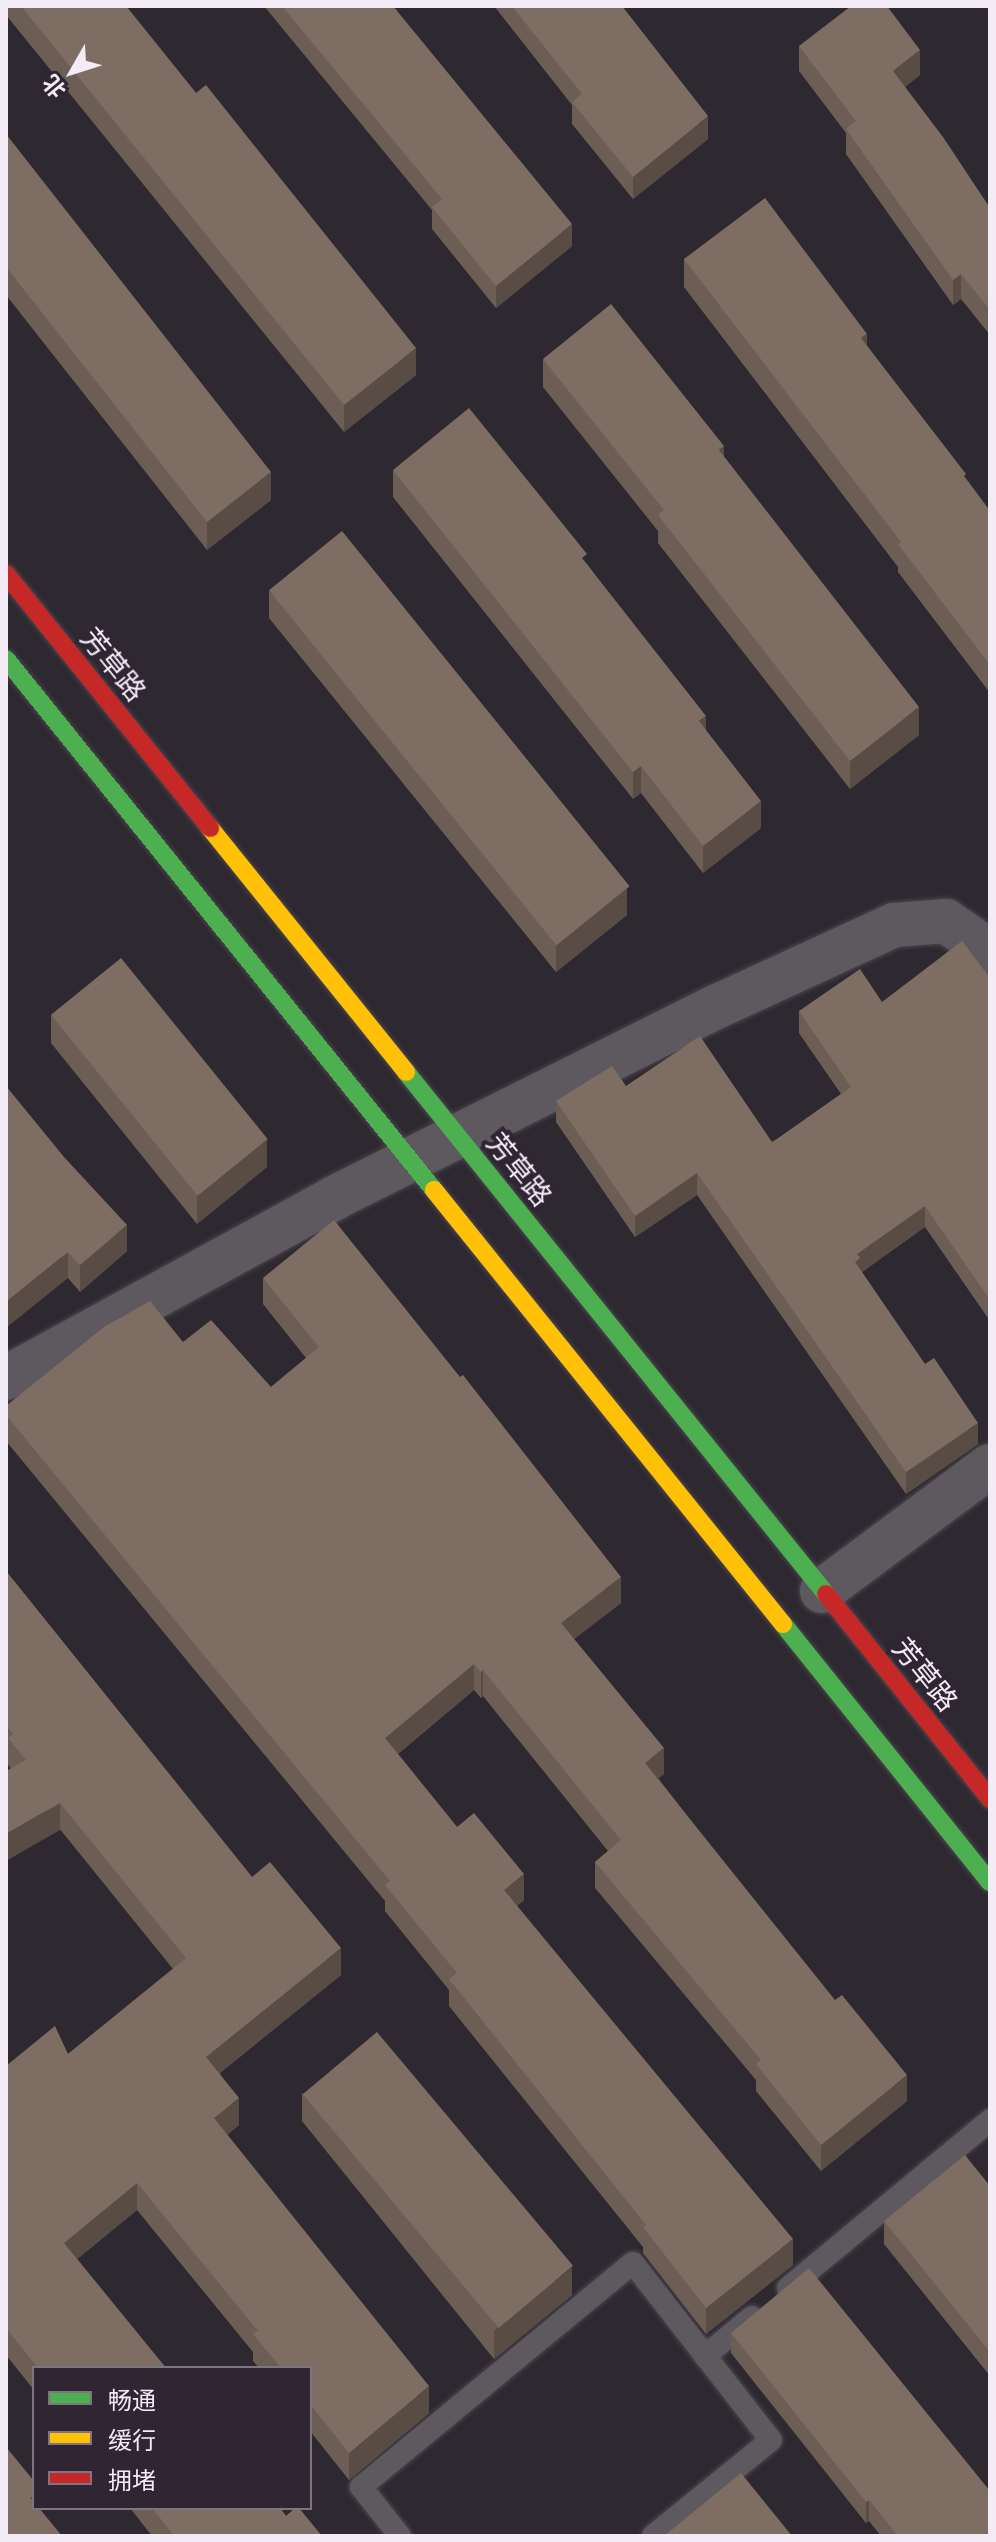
<!DOCTYPE html>
<html>
<head>
<meta charset="utf-8">
<style>
  body { margin:0 }
  #map { position:relative; width:996px; height:2542px; overflow:hidden; background:#2e2830; font-family:Barlow,"Noto Sans SC",sans-serif }
  div>[style] { position:absolute }
  .roads { filter:drop-shadow(0 0 2px #4a464c) drop-shadow(0 0 2px #4a464c) }
  .lane>* { height:22px; margin:-11px; padding:0 11px; transform-origin:11px; border-radius:11px; background:#5e595f }
  .street>* { height:44px; margin:-22px; padding:0 22px; transform-origin:22px; border-radius:22px; background:#5e595f }
  .fast>* { height:18px; margin:-9px; padding:0 9px; transform-origin:9px; border-radius:9px; background:#4caf50 }
  .slow>* { height:18px; margin:-9px; padding:0 9px; transform-origin:9px; border-radius:9px; background:#ffc107 }
  .jam>* { height:18px; margin:-9px; padding:0 9px; transform-origin:9px; border-radius:9px; background:#c62828 }
  .wall>* { inset:0; background:#6c5e55 }
  .shaded-wall>* { inset:0; background:#584c45 }
  .building>* { inset:0; background:#7e6d63; transform-origin:0 0 }
  span { translate:-50% -50%; white-space:nowrap; text-align:center; line-height:1.15; -webkit-text-stroke:8px #2f2533; paint-order:stroke }
  .street-label { font-size:28px; color:#f3ecf6 }
  .frame { position:absolute; inset:0; border:8px solid #f3ecf6; pointer-events:none }
  .legend { position:absolute; left:32px; top:2366px; width:280px; height:144px; box-sizing:border-box; background:#2f2533; border:2px solid #7d7581; margin:0; padding:10px 14px; list-style:none; font-size:24px; color:#f3ecf6 }
  .legend li { display:flex; align-items:center; gap:16px; height:40px }
  .legend b { width:40px; border:2px solid #7d7581 }
  .north { position:absolute; left:32px; top:32px; width:80px; height:80px; -webkit-text-stroke:6px #2f2533; paint-order:stroke; rotate:231deg; font-size:22px; font-weight:700; line-height:32px; text-align:center; color:#f3ecf6 }
  .north::after { content:''; display:block; margin:auto; width:28px; height:36px; background:#f3ecf6; clip-path:polygon(50% 0,100% 100%,50% 72%,0 100%) }
</style>
</head>
<body>
<div id="map">
  <div class="roads">
    <div class="lane">
      <div style="left:788px;top:2288px;width:263px;rotate:-39.7deg"></div>
      <div style="left:705px;top:2356px;width:61px;rotate:-39.7deg"></div>
      <div style="left:400px;top:2536px;width:63px;rotate:-128.5deg"></div>
      <div style="left:361px;top:2487px;width:352px;rotate:-39.5deg"></div>
      <div style="left:633px;top:2263px;width:224px;rotate:52.1deg"></div>
      <div style="left:771px;top:2440px;width:152px;rotate:140.9deg"></div>
    </div>
    <div class="street">
      <div style="left:6px;top:1378px;width:376px;rotate:-28.7deg"></div>
      <div style="left:336px;top:1197px;width:427px;rotate:-26.6deg"></div>
      <div style="left:718px;top:1006px;width:194px;rotate:-24.7deg"></div>
      <div style="left:894px;top:925px;width:52px;rotate:-4.4deg"></div>
      <div style="left:946px;top:921px;width:44px;rotate:34.8deg"></div>
      <div style="left:982px;top:946px;width:13px;rotate:51deg"></div>
      <div style="left:822px;top:1591px;width:209px;rotate:-36.7deg"></div>
    </div>
    <div class="fast">
      <div style="left:6px;top:659px;width:682px;rotate:51.13deg"></div>
      <div style="left:406px;top:1072px;width:670px;rotate:51.18deg"></div>
      <div style="left:783px;top:1624px;width:331px;rotate:51.3deg"></div>
    </div>
    <div class="slow">
      <div style="left:210px;top:828px;width:313px;rotate:51.2deg"></div>
      <div style="left:434px;top:1190px;width:557px;rotate:51.2deg"></div>
    </div>
    <div class="jam">
      <div style="left:6px;top:574px;width:326px;rotate:51.2deg"></div>
      <div style="left:826px;top:1594px;width:263px;rotate:51.3deg"></div>
    </div>
  </div>
  <div class="wall">
    <div style="clip-path:polygon(6px 6px,126px 6px,196px 93px,416px 375px,344px 432px,6px 15px)"></div>
    <div style="clip-path:polygon(264px 6px,393px 6px,572px 246px,496px 308px,432px 229px,432px 210px)"></div>
    <div style="clip-path:polygon(494px 6px,622px 6px,708px 139px,633px 199px,572px 124px,572px 105px)"></div>
    <div style="clip-path:polygon(799px 46px,920px 75px,905px 87px,990px 208px,990px 335px,961px 299px,953px 305px,846px 154px,846px 133px,799px 71px)"></div>
    <div style="clip-path:polygon(6px 134px,271px 500px,207px 550px,6px 295px)"></div>
    <div style="clip-path:polygon(684px 259px,867px 346px,990px 511px,990px 693px,898px 572px,898px 567px,684px 287px)"></div>
    <div style="clip-path:polygon(543px 359px,919px 735px,850px 789px,658px 543px,658px 531px,543px 387px)"></div>
    <div style="clip-path:polygon(393px 470px,587px 564px,706px 730px,761px 828px,703px 873px,641px 793px,633px 799px,393px 497px)"></div>
    <div style="clip-path:polygon(269px 591px,627px 915px,556px 972px,269px 618px)"></div>
    <div style="clip-path:polygon(990px 978px,990px 1321px,925px 1227px,862px 1272px,978px 1444px,906px 1494px,697px 1195px,635px 1237px,556px 1122px,556px 1101px,626px 1086px,772px 1142px,777px 1139px,841px 1094px,799px 1033px,799px 1011px,882px 1002px)"></div>
    <div style="clip-path:polygon(51px 1015px,267px 1167px,197px 1224px,51px 1043px)"></div>
    <div style="clip-path:polygon(6px 1086px,127px 1251px,80px 1292px,68px 1278px)"></div>
    <div style="clip-path:polygon(263px 1278px,621px 1603px,574px 1639px,664px 1774px,658px 1778px,907px 2101px,821px 2171px,756px 2091px,756px 2080px,595px 1888px,595px 1862px,608px 1851px,483px 1696px,481px 1698px,474px 1690px,398px 1754px,457px 1827px,524px 1900px,517px 1906px,793px 2265px,706px 2334px,643px 2253px,643px 2247px,449px 2006px,449px 1990px,385px 1911px,385px 1901px,6px 1441px,6px 1406px,271px 1387px,306px 1358px,263px 1304px)"></div>
    <div style="clip-path:polygon(6px 1571px,252px 1877px,341px 1975px,220px 2073px,239px 2125px,227px 2135px,429px 2413px,349px 2480px,310px 2431px,310px 2368px,259px 2368px,253px 2361px,253px 2352px,137px 2210px,77px 2259px,166px 2368px,34px 2368px,34px 2390px,6px 2355px,6px 2066px,68px 2054px,173px 1969px,8px 1765px,8px 1755px,6px 1752px)"></div>
    <div style="clip-path:polygon(302px 2093px,572px 2295px,494px 2359px,302px 2121px)"></div>
    <div style="clip-path:polygon(990px 2186px,990px 2376px,884px 2244px,884px 2221px)"></div>
    <div style="clip-path:polygon(731px 2333px,990px 2536px,881px 2536px,869px 2521px,866px 2523px,731px 2353px)"></div>
    <div style="clip-path:polygon(130px 2508px,280px 2508px,286px 2516px,322px 2536px,152px 2536px)"></div>
  </div>
  <div class="shaded-wall">
    <div style="clip-path:polygon(920px 50px,920px 75px,893px 96px,893px 71px)"></div>
    <div style="clip-path:polygon(708px 116px,708px 139px,633px 199px,633px 177px)"></div>
    <div style="clip-path:polygon(572px 224px,572px 246px,496px 308px,496px 286px)"></div>
    <div style="clip-path:polygon(961px 274px,961px 299px,953px 305px,953px 280px)"></div>
    <div style="clip-path:polygon(867px 334px,867px 362px,861px 338px)"></div>
    <div style="clip-path:polygon(416px 348px,416px 375px,344px 432px,344px 405px)"></div>
    <div style="clip-path:polygon(724px 446px,724px 474px,719px 450px)"></div>
    <div style="clip-path:polygon(271px 472px,271px 500px,207px 550px,207px 522px)"></div>
    <div style="clip-path:polygon(919px 707px,919px 735px,850px 789px,850px 761px)"></div>
    <div style="clip-path:polygon(706px 716px,706px 743px,699px 721px)"></div>
    <div style="clip-path:polygon(641px 766px,641px 793px,633px 799px,633px 772px)"></div>
    <div style="clip-path:polygon(761px 801px,761px 828px,703px 873px,703px 846px)"></div>
    <div style="clip-path:polygon(627px 888px,627px 915px,556px 972px,556px 945px)"></div>
    <div style="clip-path:polygon(267px 1139px,267px 1167px,197px 1224px,197px 1195px)"></div>
    <div style="clip-path:polygon(697px 1173px,697px 1195px,635px 1237px,635px 1216px)"></div>
    <div style="clip-path:polygon(925px 1206px,925px 1227px,860px 1273px,855px 1262px,857px 1254px)"></div>
    <div style="clip-path:polygon(127px 1225px,127px 1251px,80px 1292px,80px 1265px)"></div>
    <div style="clip-path:polygon(68px 1252px,68px 1278px,6px 1328px,6px 1302px)"></div>
    <div style="clip-path:polygon(978px 1423px,978px 1444px,906px 1494px,906px 1472px)"></div>
    <div style="clip-path:polygon(621px 1577px,621px 1603px,561px 1649px,561px 1623px)"></div>
    <div style="clip-path:polygon(474px 1664px,474px 1690px,385px 1764px,385px 1738px)"></div>
    <div style="clip-path:polygon(483px 1670px,483px 1696px,481px 1698px,481px 1672px)"></div>
    <div style="clip-path:polygon(664px 1748px,664px 1774px,645px 1789px,645px 1763px)"></div>
    <div style="clip-path:polygon(60px 1803px,60px 1830px,6px 1861px,6px 1834px)"></div>
    <div style="clip-path:polygon(524px 1874px,524px 1900px,504px 1916px,504px 1890px)"></div>
    <div style="clip-path:polygon(341px 1948px,341px 1975px,206px 2084px,206px 2057px)"></div>
    <div style="clip-path:polygon(907px 2075px,907px 2101px,821px 2171px,821px 2145px)"></div>
    <div style="clip-path:polygon(239px 2098px,239px 2125px,214px 2145px,214px 2118px)"></div>
    <div style="clip-path:polygon(137px 2183px,137px 2210px,64px 2270px,64px 2243px)"></div>
    <div style="clip-path:polygon(793px 2239px,793px 2265px,706px 2334px,706px 2308px)"></div>
    <div style="clip-path:polygon(572px 2267px,572px 2295px,494px 2359px,494px 2331px)"></div>
    <div style="clip-path:polygon(429px 2386px,429px 2413px,349px 2480px,349px 2453px)"></div>
    <div style="clip-path:polygon(869px 2500px,869px 2521px,866px 2523px,866px 2502px)"></div>
  </div>
  <div class="building">
    <div style="clip-path:polygon(21px 6px,126px 6px,196px 93px,206px 85px,416px 348px,344px 405px)"></div>
    <div style="clip-path:polygon(282px 6px,393px 6px,572px 224px,496px 286px,432px 207px,442px 199px)"></div>
    <div style="clip-path:polygon(512px 6px,622px 6px,708px 116px,633px 177px,572px 102px,582px 94px)"></div>
    <div style="clip-path:polygon(851px 6px,887px 6px,920px 50px,893px 71px,943px 137px,990px 208px,990px 310px,961px 274px,953px 280px,846px 129px,856px 121px,799px 46px)"></div>
    <div style="clip-path:polygon(6px 134px,271px 472px,207px 522px,6px 267px)"></div>
    <div style="clip-path:polygon(765px 198px,867px 334px,861px 338px,966px 474px,964px 476px,990px 511px,990px 665px,898px 544px,901px 542px,684px 259px)"></div>
    <div style="clip-path:polygon(611px 304px,724px 446px,719px 450px,919px 707px,850px 761px,658px 515px,664px 510px,543px 359px)"></div>
    <div style="clip-path:polygon(469px 408px,587px 554px,582px 558px,706px 716px,699px 721px,761px 801px,703px 846px,641px 766px,633px 772px,393px 470px)"></div>
    <div style="left:342px;top:531px;width:457px;height:94px;rotate:51deg"></div>
    <div style="clip-path:polygon(962px 941px,990px 978px,990px 1300px,925px 1206px,857px 1254px,860px 1258px,855px 1262px,925px 1364px,934px 1358px,978px 1423px,906px 1472px,697px 1173px,635px 1216px,556px 1101px,612px 1066px,626px 1086px,700px 1036px,772px 1142px,777px 1139px,851px 1087px,799px 1011px,860px 969px,882px 1002px)"></div>
    <div style="left:121px;top:958px;width:233px;height:90px;rotate:51deg"></div>
    <div style="clip-path:polygon(6px 1086px,64px 1157px,127px 1225px,80px 1265px,68px 1252px,6px 1302px)"></div>
    <div style="clip-path:polygon(334px 1220px,460px 1377px,463px 1375px,621px 1577px,561px 1623px,664px 1748px,645px 1763px,835px 2000px,842px 1995px,907px 2075px,821px 2145px,756px 2064px,761px 2060px,595px 1862px,621px 1840px,483px 1670px,481px 1672px,474px 1664px,385px 1738px,457px 1827px,474px 1813px,524px 1874px,504px 1890px,793px 2239px,706px 2308px,643px 2227px,646px 2225px,449px 1979px,457px 1973px,385px 1885px,390px 1881px,6px 1415px,6px 1406px,104px 1327px,150px 1301px,183px 1342px,211px 1320px,271px 1387px,319px 1347px,263px 1278px)"></div>
    <div style="clip-path:polygon(6px 1571px,252px 1877px,270px 1862px,341px 1948px,206px 2057px,239px 2098px,214px 2118px,429px 2386px,349px 2453px,310px 2404px,310px 2368px,281px 2368px,253px 2334px,258px 2331px,137px 2183px,64px 2243px,166px 2368px,38px 2368px,6px 2328px,6px 2066px,55px 2026px,68px 2054px,186px 1958px,60px 1803px,6px 1834px,6px 1771px,26px 1760px,8px 1738px,13px 1734px,6px 1725px)"></div>
    <div style="left:377px;top:2032px;width:305px;height:97px;rotate:50deg"></div>
    <div style="clip-path:polygon(965px 2155px,990px 2186px,990px 2352px,884px 2221px)"></div>
    <div style="clip-path:polygon(809px 2268px,990px 2491px,990px 2536px,898px 2536px,869px 2500px,866px 2502px,731px 2333px)"></div>
    <div style="clip-path:polygon(6px 2447px,34px 2481px,34px 2495px,31px 2498px,34px 2502px,34px 2508px,39px 2508px,62px 2536px,6px 2536px)"></div>
    <div style="clip-path:polygon(741px 2473px,792px 2536px,664px 2536px)"></div>
    <div style="clip-path:polygon(152px 2508px,280px 2508px,286px 2516px,295px 2508px,299px 2508px,322px 2536px,174px 2536px)"></div>
  </div>
  <div class="street-label">
    <span style="left:114px;top:664px;rotate:51deg">芳草路</span>
    <span style="left:520px;top:1169px;rotate:51deg">芳草路</span>
    <span style="left:926px;top:1674px;rotate:51deg">芳草路</span>
  </div>
  <div class="frame"></div>
  <ul class="legend">
  <li><b style="height:10px;background:#4caf50"></b>畅通</li>
  <li><b style="height:10px;background:#ffc107"></b>缓行</li>
  <li><b style="height:10px;background:#c62828"></b>拥堵</li>
  </ul>
  <div class="north">北</div>
</div>
</body>
</html>
